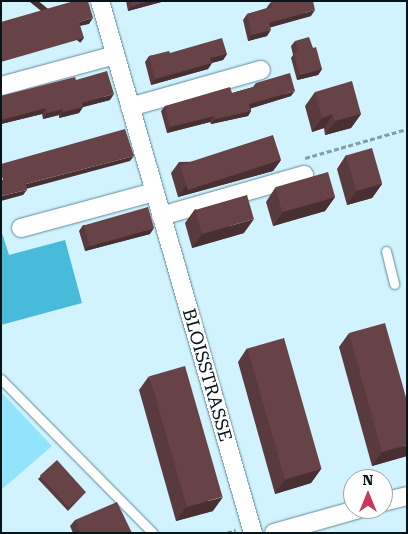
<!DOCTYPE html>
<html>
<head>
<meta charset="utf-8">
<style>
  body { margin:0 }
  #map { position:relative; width:408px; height:534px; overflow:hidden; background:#d0f3ff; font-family:"Roboto Serif",serif }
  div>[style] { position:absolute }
  .green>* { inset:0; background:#92e3fc }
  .water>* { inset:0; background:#49bbda }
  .path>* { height:2.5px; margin-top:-1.25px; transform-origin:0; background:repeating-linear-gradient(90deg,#839fa8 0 5px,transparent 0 7.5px) }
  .roads { filter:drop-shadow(0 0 1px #5f8996) drop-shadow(0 0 1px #5f8996) }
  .service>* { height:9px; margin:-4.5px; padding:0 4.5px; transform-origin:4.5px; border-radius:4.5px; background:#fff }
  .minor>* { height:18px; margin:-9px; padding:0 9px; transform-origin:9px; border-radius:9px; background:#fff }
  .wall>* { inset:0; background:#593a3e }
  .shaded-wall>* { inset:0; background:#482f32; transform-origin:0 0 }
  .building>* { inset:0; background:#674348; transform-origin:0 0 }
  span { translate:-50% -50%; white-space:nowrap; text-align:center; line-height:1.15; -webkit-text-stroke:5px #fff; paint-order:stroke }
  .street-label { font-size:18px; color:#05151a }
  .frame { position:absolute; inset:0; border:2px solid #05151a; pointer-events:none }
  .north { position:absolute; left:343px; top:469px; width:50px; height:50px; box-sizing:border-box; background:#fff; border:1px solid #9ba1a3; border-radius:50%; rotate:0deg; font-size:14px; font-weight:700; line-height:20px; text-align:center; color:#05151a }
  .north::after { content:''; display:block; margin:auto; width:18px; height:22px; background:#c7385c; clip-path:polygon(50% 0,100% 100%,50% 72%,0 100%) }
</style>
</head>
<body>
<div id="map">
  <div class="green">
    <div style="clip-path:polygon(1px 392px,52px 446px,1px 490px)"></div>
  </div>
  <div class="water">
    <div style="clip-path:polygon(1px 230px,9px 255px,65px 240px,82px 303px,1px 325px)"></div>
  </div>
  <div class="path">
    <div style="left:305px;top:158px;width:106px;rotate:-15.9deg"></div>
    <div style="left:227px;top:533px;width:9px;rotate:-21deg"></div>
  </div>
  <div class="roads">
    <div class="service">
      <div style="left:386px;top:251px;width:34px;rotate:76deg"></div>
      <div style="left:1px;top:379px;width:216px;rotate:45.4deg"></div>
    </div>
    <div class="minor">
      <div style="left:100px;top:1px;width:554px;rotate:73.96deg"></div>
      <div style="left:1px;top:86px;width:118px;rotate:-15.2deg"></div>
      <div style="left:130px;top:107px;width:136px;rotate:-15.8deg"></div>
      <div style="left:161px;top:216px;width:149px;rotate:-16deg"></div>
      <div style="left:21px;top:228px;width:138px;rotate:-15.1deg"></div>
      <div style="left:383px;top:502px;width:25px;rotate:-14deg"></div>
      <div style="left:274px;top:533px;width:88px;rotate:-15.8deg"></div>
    </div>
  </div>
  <div class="wall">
    <div style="clip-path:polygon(126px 1px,165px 1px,128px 11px)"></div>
    <div style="clip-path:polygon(271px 2px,311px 16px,270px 27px,267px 36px,248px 41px,243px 20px,247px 14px,267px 8px,267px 7px)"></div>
    <div style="clip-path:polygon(295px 41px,313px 48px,322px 69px,318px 75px,297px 80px,291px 58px,293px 55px,291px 46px)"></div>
    <div style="clip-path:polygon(170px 53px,227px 54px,223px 60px,212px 63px,208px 69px,151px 85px,145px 62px,149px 56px)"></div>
    <div style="clip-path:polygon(76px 80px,110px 100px,83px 107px,79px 113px,59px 118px,59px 115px,43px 119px,42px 114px,1px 124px,1px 96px)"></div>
    <div style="clip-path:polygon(256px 83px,291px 96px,251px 108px,251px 111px,248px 116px,211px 124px,210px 122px,167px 133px,161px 111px,165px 106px,232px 93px,253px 87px)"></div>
    <div style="clip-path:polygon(315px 92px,361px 114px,351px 128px,325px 135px,324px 128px,312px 132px,305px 106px)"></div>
    <div style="clip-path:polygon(346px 155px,382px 184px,372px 198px,347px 205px,337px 169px)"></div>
    <div style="clip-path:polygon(281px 160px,273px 171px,178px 197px,171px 173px,179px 162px)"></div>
    <div style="clip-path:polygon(275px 188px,335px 197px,325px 211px,273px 226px,266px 202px)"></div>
    <div style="clip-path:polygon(195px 209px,244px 233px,192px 248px,185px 223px)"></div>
    <div style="clip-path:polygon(83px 225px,150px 234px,85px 251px,79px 231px)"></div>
    <div style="clip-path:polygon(349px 333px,407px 456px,372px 466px,339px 347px)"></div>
    <div style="clip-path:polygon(247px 348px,321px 469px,311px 483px,275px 494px,238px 362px)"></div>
    <div style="clip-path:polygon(149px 376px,213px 511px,176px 521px,139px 390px)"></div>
    <div style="clip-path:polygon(41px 476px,86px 492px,68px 511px,38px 479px)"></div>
    <div style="clip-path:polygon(75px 520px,132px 533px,73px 533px,70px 526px)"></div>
  </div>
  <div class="shaded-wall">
    <div style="clip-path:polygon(148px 1px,165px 1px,128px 11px,132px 6px)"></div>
    <div style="clip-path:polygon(315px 10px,311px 16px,265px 29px,269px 23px)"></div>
    <div style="clip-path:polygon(93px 18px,89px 24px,75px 27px,79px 22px)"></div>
    <div style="clip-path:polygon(271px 30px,267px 36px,248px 41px,252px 35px)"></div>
    <div style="left:84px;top:38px;width:6px;height:86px;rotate:129deg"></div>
    <div style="clip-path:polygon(227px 54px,223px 60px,206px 64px,210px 58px)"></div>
    <div style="clip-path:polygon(212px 63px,208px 69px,151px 85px,155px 79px)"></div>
    <div style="clip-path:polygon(322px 69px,318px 75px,297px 80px,300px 75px)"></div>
    <div style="clip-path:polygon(295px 91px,291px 96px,246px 110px,249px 104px)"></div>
    <div style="clip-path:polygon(114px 94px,110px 100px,83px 107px,79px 113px,59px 118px,63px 112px,82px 103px)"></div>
    <div style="clip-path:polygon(46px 108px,42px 114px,1px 124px,1px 120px)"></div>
    <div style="clip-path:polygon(63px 109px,59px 115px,43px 119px,47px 113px)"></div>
    <div style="clip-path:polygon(251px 111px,248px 116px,211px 124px,215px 119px)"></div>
    <div style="clip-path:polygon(333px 114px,324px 128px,312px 132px,322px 118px)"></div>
    <div style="clip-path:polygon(361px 114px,351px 128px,325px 135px,335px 121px)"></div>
    <div style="clip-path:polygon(214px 116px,210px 122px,167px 133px,170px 127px)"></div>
    <div style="clip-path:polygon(134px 156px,130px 161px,22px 190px,26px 184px)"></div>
    <div style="clip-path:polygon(281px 160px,273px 171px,178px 197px,186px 186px)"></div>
    <div style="clip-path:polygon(382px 184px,372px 198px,347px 205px,356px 191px)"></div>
    <div style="clip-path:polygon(27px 190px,23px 195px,1px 201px,1px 196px)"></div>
    <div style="clip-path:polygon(335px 197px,325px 211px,273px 226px,283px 212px)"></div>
    <div style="clip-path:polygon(254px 219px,244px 233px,192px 248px,202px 234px)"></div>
    <div style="clip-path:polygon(154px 228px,150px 234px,85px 251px,89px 245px)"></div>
    <div style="clip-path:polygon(407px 445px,407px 456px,372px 466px,382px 452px)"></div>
    <div style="clip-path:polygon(321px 469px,311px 483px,275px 494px,285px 480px)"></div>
    <div style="clip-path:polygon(223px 497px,213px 511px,176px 521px,186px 507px)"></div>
  </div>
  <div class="building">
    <div style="clip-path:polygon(74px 1px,88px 1px,93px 18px,79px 22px,84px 38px,1px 62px,1px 22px)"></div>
    <div style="clip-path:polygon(131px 1px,148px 1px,132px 6px)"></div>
    <div style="clip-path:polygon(272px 1px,313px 1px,315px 10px,269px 23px,271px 30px,252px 35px,247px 14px,272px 7px,271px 2px)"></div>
    <div style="clip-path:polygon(309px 37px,313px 48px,316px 47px,322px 69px,300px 75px,294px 53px,298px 52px,295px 41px)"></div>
    <div style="clip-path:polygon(222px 38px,227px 54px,210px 58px,212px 63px,155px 79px,149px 56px,169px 51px,170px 53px)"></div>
    <div style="clip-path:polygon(107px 71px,114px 94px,82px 103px,83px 107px,63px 112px,63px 109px,47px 113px,46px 108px,1px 120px,1px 96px,75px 77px,76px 80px)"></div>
    <div style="clip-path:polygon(290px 73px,295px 91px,249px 104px,251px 111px,215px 119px,214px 116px,170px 127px,165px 106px,230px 87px,232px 93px,257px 86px,256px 83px)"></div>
    <div style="clip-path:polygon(352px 81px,361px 114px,335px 121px,333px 114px,322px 118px,315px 92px)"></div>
    <div style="clip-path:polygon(125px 129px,134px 156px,26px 184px,27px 190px,1px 196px,1px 180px,3px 180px,1px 173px,1px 164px)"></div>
    <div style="left:273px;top:135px;width:26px;height:98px;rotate:72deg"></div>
    <div style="left:372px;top:148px;width:37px;height:27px;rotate:74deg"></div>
    <div style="left:328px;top:172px;width:26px;height:55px;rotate:74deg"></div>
    <div style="left:247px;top:195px;width:25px;height:54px;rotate:74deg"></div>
    <div style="left:148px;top:207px;width:22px;height:67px;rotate:74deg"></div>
    <div style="clip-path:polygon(385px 323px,407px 401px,407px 445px,382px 452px,349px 333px)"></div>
    <div style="left:284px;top:338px;width:136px;height:38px;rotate:74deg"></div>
    <div style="left:185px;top:366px;width:136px;height:37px;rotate:74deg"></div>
    <div style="left:57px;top:460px;width:43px;height:23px;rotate:48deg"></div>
    <div style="clip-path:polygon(117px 502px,132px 533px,80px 533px,75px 520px)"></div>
  </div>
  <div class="street-label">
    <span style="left:207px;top:375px;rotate:74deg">BLOISSTRASSE</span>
  </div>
  <div class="frame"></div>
  <div class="north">N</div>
</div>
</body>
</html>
